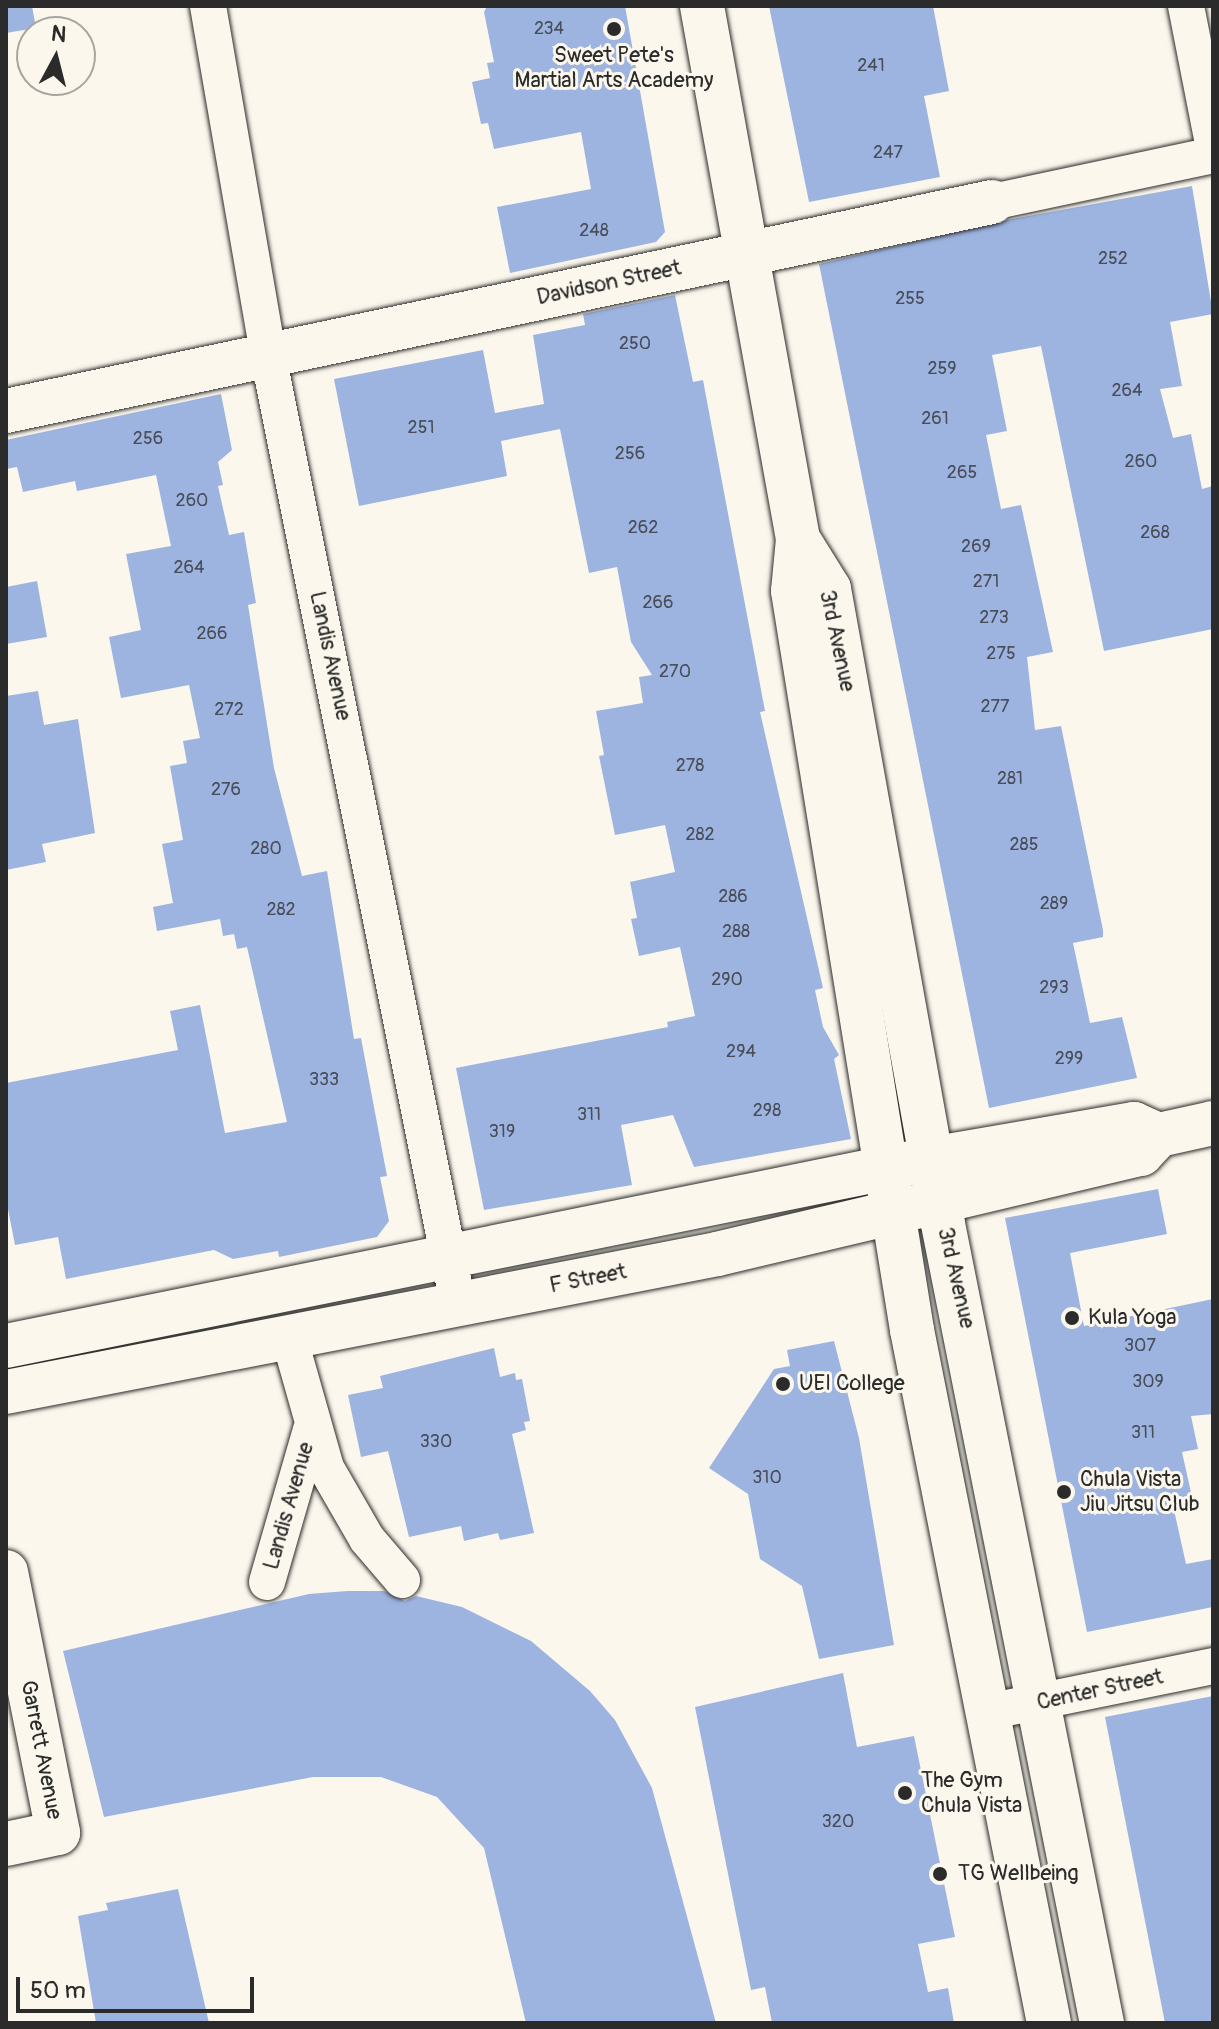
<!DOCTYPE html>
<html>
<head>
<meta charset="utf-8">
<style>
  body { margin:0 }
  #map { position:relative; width:1219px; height:2029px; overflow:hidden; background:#fbf7ec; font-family:Pangolin,sans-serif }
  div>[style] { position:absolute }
  .building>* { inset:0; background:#9db4e1 }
  .roads { filter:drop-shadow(0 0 2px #2b2b2b) drop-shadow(0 0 2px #2b2b2b) }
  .street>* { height:36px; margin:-18px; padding:0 18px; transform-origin:18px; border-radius:18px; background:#fbf7ec }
  .secondary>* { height:44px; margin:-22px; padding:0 22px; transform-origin:22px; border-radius:22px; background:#fbf7ec }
  .dots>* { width:22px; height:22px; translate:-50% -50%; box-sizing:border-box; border:4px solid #fbf7ec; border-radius:50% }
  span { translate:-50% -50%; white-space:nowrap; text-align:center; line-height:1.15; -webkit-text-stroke:6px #fbf7ec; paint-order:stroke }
  .number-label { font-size:18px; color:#484d58 }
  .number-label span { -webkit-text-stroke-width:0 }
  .poi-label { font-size:22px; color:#2b2b2b }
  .left { translate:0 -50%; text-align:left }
  .street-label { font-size:22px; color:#2b2b2b }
  .frame { position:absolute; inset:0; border:8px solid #2b2b2b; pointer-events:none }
  .north { position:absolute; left:16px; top:16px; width:80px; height:80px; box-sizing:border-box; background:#fbf7ec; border:2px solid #a8a59f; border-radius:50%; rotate:7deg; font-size:22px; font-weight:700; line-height:32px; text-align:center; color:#2b2b2b }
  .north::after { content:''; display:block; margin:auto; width:28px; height:36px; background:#2b2b2b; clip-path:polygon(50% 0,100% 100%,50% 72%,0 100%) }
  .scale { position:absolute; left:16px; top:1977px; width:238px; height:36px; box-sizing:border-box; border:4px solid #2b2b2b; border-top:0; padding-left:10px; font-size:24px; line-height:28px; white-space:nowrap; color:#2b2b2b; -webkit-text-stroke:6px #fbf7ec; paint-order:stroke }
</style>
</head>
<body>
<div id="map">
  <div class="building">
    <div style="clip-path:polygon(6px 6px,32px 6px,36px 28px,6px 33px)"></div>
    <div style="clip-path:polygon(487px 6px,625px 6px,665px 232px,656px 242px,510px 273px,497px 207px,591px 189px,581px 132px,494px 149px,488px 123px,481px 124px,472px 82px,490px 78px,487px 63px,494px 62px,484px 12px)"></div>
    <div style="clip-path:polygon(769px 6px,933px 6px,949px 91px,924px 96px,940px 177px,809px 202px)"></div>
    <div style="clip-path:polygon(1192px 186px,1213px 314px,1170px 322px,1182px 386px,1160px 389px,1173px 438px,1191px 434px,1202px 489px,1213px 486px,1213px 629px,1104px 651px,1041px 346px,992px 355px,1007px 431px,986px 435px,1001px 509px,1021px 505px,1053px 652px,1027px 657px,1035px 730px,1061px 726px,1103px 930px,1103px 937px,1073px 943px,1090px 1023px,1122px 1017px,1137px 1078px,989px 1108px,819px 264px,1012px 219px)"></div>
    <div style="clip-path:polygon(675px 295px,693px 382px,703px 380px,765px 711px,760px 712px,823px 988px,815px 990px,823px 1027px,839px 1055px,834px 1059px,851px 1139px,694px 1167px,673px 1115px,621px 1125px,632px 1185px,484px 1210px,456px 1068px,668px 1027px,667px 1022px,695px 1016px,680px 947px,639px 956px,631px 919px,637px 918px,630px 882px,675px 872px,665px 825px,615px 835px,599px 756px,604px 755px,596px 711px,643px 703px,639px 677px,652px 675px,631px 642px,617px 567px,589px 573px,560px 429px,501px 441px,507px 476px,359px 506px,334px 379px,483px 350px,495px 413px,544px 404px,533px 335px,585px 325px,583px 314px)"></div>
    <div style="clip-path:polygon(221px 394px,232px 450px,218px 462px,223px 485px,218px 486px,229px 535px,244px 532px,256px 603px,248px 605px,274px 768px,302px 876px,327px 871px,354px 1039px,361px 1038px,387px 1176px,380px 1177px,389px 1221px,377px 1237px,279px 1257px,278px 1251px,233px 1259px,214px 1250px,66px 1279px,58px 1237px,15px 1245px,6px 1199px,6px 1083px,178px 1050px,170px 1011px,200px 1005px,225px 1133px,287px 1122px,247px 947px,237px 949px,234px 934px,223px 936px,220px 919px,157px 931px,153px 907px,173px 903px,162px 844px,183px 840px,170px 766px,187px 763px,183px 741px,200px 738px,189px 685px,121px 698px,109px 637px,141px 630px,126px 554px,171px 546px,156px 475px,77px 491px,75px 481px,23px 492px,17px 467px,6px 469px,6px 440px)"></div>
    <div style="clip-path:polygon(37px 581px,47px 637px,6px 644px,6px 587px)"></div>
    <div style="clip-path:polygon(38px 691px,44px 725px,78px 719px,95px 833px,42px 844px,46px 862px,6px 870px,6px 696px)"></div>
    <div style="clip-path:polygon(1158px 1189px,1167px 1234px,1070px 1253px,1084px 1326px,1213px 1299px,1213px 1414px,1191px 1416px,1198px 1449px,1182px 1452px,1194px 1506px,1174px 1510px,1186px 1564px,1213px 1559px,1213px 1607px,1087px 1632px,1005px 1218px)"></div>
    <div style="clip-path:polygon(834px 1341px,859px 1438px,894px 1645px,819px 1659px,802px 1586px,760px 1559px,748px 1494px,709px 1468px,774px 1369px,790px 1366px,787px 1350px)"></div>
    <div style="clip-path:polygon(494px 1348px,500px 1377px,515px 1373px,516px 1380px,522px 1379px,530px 1421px,524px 1422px,526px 1430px,512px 1434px,534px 1533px,500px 1540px,498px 1533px,464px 1541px,461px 1526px,409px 1537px,388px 1451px,361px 1457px,348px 1395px,383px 1388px,380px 1376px)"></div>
    <div style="clip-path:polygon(347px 1591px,384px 1591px,405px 1601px,416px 1596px,462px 1607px,531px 1641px,590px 1691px,615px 1720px,652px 1788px,716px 2023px,526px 2023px,484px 1848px,437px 1797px,381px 1777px,313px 1777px,104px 1817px,63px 1651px,309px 1594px)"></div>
    <div style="clip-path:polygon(843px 1673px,857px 1747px,914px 1736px,955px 1937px,918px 1944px,928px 1992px,948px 1988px,954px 2023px,772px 2023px,765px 1987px,751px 1990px,695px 1707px)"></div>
    <div style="clip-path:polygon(1213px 1696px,1213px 2023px,1165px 2023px,1105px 1717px)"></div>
    <div style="clip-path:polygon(178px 1889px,209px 2023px,96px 2023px,78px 1916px,108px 1910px,106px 1903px)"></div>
  </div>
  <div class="roads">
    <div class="street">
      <div style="left:208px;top:6px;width:375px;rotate:80.2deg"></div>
      <div style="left:272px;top:375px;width:947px;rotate:78.68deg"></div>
      <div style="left:1186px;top:6px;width:140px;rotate:78.9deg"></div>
      <div style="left:992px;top:202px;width:226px;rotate:-12deg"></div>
      <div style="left:289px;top:1337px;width:136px;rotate:74.2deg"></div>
      <div style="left:326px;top:1468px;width:82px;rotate:60deg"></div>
      <div style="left:367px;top:1539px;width:54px;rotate:49.5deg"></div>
      <div style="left:267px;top:1582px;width:158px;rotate:-73.9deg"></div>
      <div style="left:987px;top:1712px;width:231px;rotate:-11.5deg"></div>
    </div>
    <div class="secondary">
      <div style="left:702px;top:6px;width:542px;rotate:79.79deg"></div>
      <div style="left:798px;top:539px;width:52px;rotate:95.5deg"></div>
      <div style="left:793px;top:591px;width:749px;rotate:80.85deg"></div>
      <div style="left:912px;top:1330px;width:706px;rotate:78.82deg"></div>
      <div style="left:6px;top:411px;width:1008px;rotate:-11.97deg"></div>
      <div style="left:798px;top:539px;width:59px;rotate:58.2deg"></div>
      <div style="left:829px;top:589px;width:645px;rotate:79.82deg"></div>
      <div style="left:943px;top:1224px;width:815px;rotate:78.75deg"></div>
      <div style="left:6px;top:1346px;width:944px;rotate:-11.43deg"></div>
      <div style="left:931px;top:1159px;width:206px;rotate:-9.8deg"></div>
      <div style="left:1134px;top:1124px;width:27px;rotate:24deg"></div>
      <div style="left:1159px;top:1135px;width:55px;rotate:-12.5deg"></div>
      <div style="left:6px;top:1392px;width:724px;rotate:-10.98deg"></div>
      <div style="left:717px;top:1254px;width:436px;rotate:-13.3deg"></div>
      <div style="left:1141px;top:1154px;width:26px;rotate:-47deg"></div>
      <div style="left:6px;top:1572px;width:266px;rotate:78.7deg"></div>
      <div style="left:58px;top:1833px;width:53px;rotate:168.1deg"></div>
    </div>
  </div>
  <div class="dots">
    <div style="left:614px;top:29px;background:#2b2b2b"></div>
    <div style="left:1072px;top:1318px;background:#2b2b2b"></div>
    <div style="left:783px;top:1384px;background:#2b2b2b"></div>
    <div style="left:1064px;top:1492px;background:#2b2b2b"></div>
    <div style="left:905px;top:1793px;background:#2b2b2b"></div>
    <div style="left:940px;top:1874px;background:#2b2b2b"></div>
  </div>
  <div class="number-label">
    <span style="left:549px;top:29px">234</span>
    <span style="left:871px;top:66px">241</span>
    <span style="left:888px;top:153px">247</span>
    <span style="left:594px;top:231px">248</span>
    <span style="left:1113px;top:259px">252</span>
    <span style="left:910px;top:299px">255</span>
    <span style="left:635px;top:344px">250</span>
    <span style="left:942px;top:369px">259</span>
    <span style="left:1127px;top:391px">264</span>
    <span style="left:935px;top:419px">261</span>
    <span style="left:421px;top:428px">251</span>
    <span style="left:148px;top:439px">256</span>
    <span style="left:630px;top:454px">256</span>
    <span style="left:1141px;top:462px">260</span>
    <span style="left:962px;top:473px">265</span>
    <span style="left:192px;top:501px">260</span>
    <span style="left:643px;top:528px">262</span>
    <span style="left:1155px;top:533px">268</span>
    <span style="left:976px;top:547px">269</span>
    <span style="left:189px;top:568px">264</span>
    <span style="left:986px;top:582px">271</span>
    <span style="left:658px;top:603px">266</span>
    <span style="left:994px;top:618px">273</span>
    <span style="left:212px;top:634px">266</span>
    <span style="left:1001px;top:654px">275</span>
    <span style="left:675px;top:672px">270</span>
    <span style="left:995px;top:707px">277</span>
    <span style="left:229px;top:710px">272</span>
    <span style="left:690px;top:766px">278</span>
    <span style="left:1010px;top:779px">281</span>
    <span style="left:226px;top:790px">276</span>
    <span style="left:700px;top:835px">282</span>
    <span style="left:1024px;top:845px">285</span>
    <span style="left:266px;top:849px">280</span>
    <span style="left:733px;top:897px">286</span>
    <span style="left:1054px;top:904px">289</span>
    <span style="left:281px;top:910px">282</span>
    <span style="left:736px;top:932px">288</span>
    <span style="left:727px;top:980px">290</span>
    <span style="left:1054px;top:988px">293</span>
    <span style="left:741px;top:1052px">294</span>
    <span style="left:1069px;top:1059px">299</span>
    <span style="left:324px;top:1080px">333</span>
    <span style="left:767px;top:1111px">298</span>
    <span style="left:589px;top:1115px">311</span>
    <span style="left:502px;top:1132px">319</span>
    <span style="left:1140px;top:1346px">307</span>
    <span style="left:1148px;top:1382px">309</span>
    <span style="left:1143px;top:1433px">311</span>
    <span style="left:436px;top:1442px">330</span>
    <span style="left:767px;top:1478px">310</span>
    <span style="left:838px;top:1822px">320</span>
  </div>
  <div class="poi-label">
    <span style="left:614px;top:68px">Sweet Pete's<br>Martial Arts Academy</span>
    <span class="left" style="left:1088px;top:1318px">Kula Yoga</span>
    <span class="left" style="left:799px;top:1384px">UEI College</span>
    <span class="left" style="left:1080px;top:1492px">Chula Vista<br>Jiu Jitsu Club</span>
    <span class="left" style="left:921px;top:1793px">The Gym<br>Chula Vista</span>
    <span class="left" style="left:958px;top:1874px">TG Wellbeing</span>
  </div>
  <div class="street-label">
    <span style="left:609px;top:283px;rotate:-12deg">Davidson Street</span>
    <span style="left:837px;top:641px;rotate:78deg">3rd Avenue</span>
    <span style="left:330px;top:656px;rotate:78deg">Landis Avenue</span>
    <span style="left:956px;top:1278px;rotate:77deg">3rd Avenue</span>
    <span style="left:588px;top:1279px;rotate:-11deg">F Street</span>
    <span style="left:289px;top:1506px;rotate:-74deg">Landis Avenue</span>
    <span style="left:1100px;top:1690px;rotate:-12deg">Center Street</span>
    <span style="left:41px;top:1750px;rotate:79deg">Garrett Avenue</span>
  </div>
  <div class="frame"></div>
  <div class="north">N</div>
  <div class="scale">50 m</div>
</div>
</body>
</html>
